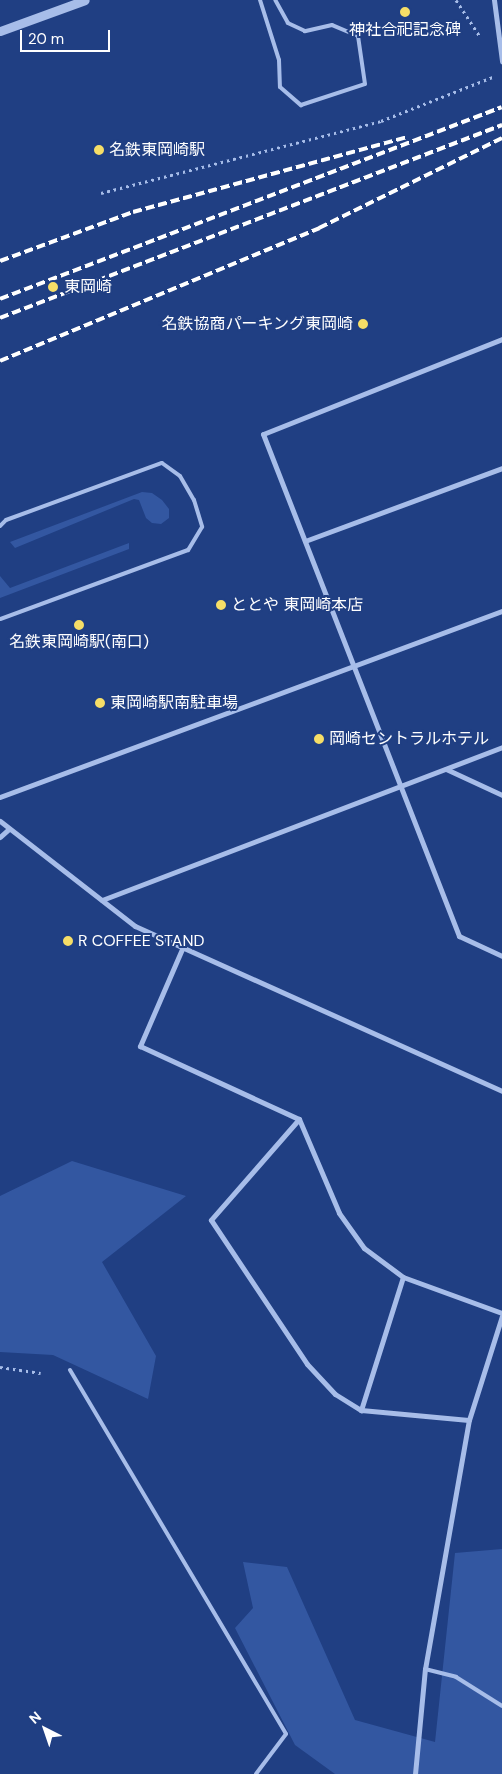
<!DOCTYPE html>
<html>
<head>
<meta charset="utf-8">
<style>
  body { margin:0 }
  #map { position:relative; width:502px; height:1774px; overflow:hidden; background:#203f83; font-family:"DM Sans","Noto Sans JP",sans-serif }
  div>[style] { position:absolute }
  .green>* { inset:0; background:#3357a1 }
  .path>* { height:3px; margin-top:-1.5px; transform-origin:0; background:repeating-linear-gradient(90deg,#a7bde9 0 2.5px,transparent 0 6.5px) }
  .service>* { height:4px; margin:-2px; padding:0 2px; transform-origin:2px; border-radius:2px; background:#a7bde9 }
  .minor>* { height:5px; margin:-2.5px; padding:0 2.5px; transform-origin:2.5px; border-radius:2.5px; background:#a7bde9 }
  .tertiary>* { height:9px; margin:-4.5px; padding:0 4.5px; transform-origin:4.5px; border-radius:4.5px; background:#a7bde9 }
  .rail>* { height:4px; margin-top:-2px; transform-origin:0; background:repeating-linear-gradient(90deg,#fff 0 9px,transparent 0 13px) }
  .dots>* { width:14px; height:14px; translate:-50% -50%; box-sizing:border-box; border:2px solid #203f83; border-radius:50% }
  span { translate:-50% -50%; white-space:nowrap; text-align:center; line-height:1.15; -webkit-text-stroke:4px #203f83; paint-order:stroke }
  .poi-label { font-size:16px; color:#fff }
  .left { translate:0 -50%; text-align:left }
  .right { translate:-100% -50%; text-align:right }
  .north { position:absolute; left:20px; top:1704px; width:50px; height:50px; -webkit-text-stroke:4px #203f83; paint-order:stroke; rotate:319deg; font-size:14px; font-weight:700; line-height:20px; text-align:center; color:#fff }
  .north::after { content:''; display:block; margin:auto; width:18px; height:22px; background:#fff; clip-path:polygon(50% 0,100% 100%,50% 72%,0 100%) }
  .scale { position:absolute; left:20px; top:30px; width:90px; height:22px; box-sizing:border-box; border:2px solid #fff; border-top:0; padding-left:6px; font-size:15px; line-height:18px; white-space:nowrap; color:#fff; -webkit-text-stroke:4px #203f83; paint-order:stroke }
</style>
</head>
<body>
<div id="map">
  <div class="green">
    <div style="clip-path:polygon(142px 492px,152px 493px,162px 500px,169px 509px,169px 518px,161px 524px,152px 523px,146px 518px,139px 500px,134px 499px,15px 548px,10px 542px)"></div>
    <div style="clip-path:polygon(129px 543px,129px 549px,0 598px,0 576px,10px 588px)"></div>
    <div style="clip-path:polygon(72px 1161px,186px 1196px,102px 1262px,156px 1356px,148px 1399px,53px 1355px,0 1352px,0 1196px)"></div>
    <div style="clip-path:polygon(502px 1549px,502px 1774px,335px 1774px,295px 1745px,235px 1628px,253px 1608px,243px 1562px,287px 1567px,355px 1720px,435px 1742px,455px 1553px)"></div>
  </div>
  <div class="path">
    <div style="left:456px;top:0;width:42px;rotate:56.7deg"></div>
    <div style="left:101px;top:193px;width:289px;rotate:-14.4deg"></div>
    <div style="left:381px;top:121px;width:123px;rotate:-21.5deg"></div>
    <div style="left:0;top:1367px;width:41px;rotate:8.3deg"></div>
  </div>
  <div class="service">
    <div style="left:260px;top:0;width:63px;rotate:72.4deg"></div>
    <div style="left:279px;top:60px;width:27px;rotate:88deg"></div>
    <div style="left:280px;top:87px;width:28px;rotate:41deg"></div>
    <div style="left:301px;top:105px;width:67px;rotate:-18.2deg"></div>
    <div style="left:365px;top:84px;width:49px;rotate:-98.3deg"></div>
    <div style="left:358px;top:36px;width:28px;rotate:-157deg"></div>
    <div style="left:332px;top:25px;width:28px;rotate:167deg"></div>
    <div style="left:305px;top:31px;width:19px;rotate:-155deg"></div>
    <div style="left:288px;top:23px;width:26px;rotate:-119deg"></div>
    <div style="left:0;top:526px;width:8px;rotate:-45deg"></div>
    <div style="left:6px;top:520px;width:166px;rotate:-20.1deg"></div>
    <div style="left:162px;top:463px;width:22px;rotate:36deg"></div>
    <div style="left:180px;top:476px;width:28px;rotate:60deg"></div>
    <div style="left:194px;top:500px;width:28px;rotate:73deg"></div>
    <div style="left:202px;top:527px;width:27px;rotate:121deg"></div>
    <div style="left:188px;top:550px;width:200px;rotate:159.8deg"></div>
    <div style="left:70px;top:1370px;width:423px;rotate:59.3deg"></div>
    <div style="left:286px;top:1734px;width:50px;rotate:126.9deg"></div>
    <div style="left:425px;top:1669px;width:32px;rotate:14deg"></div>
    <div style="left:456px;top:1677px;width:54px;rotate:32.2deg"></div>
  </div>
  <div class="minor">
    <div style="left:494px;top:0;width:62px;rotate:82.5deg"></div>
    <div style="left:502px;top:339px;width:257px;rotate:158.3deg"></div>
    <div style="left:263px;top:434px;width:539px;rotate:68.67deg"></div>
    <div style="left:459px;top:936px;width:47px;rotate:24.9deg"></div>
    <div style="left:305px;top:541px;width:210px;rotate:-20.3deg"></div>
    <div style="left:446px;top:769px;width:62px;rotate:24.9deg"></div>
    <div style="left:0;top:797px;width:535px;rotate:-20.33deg"></div>
    <div style="left:0;top:821px;width:171px;rotate:37.9deg"></div>
    <div style="left:135px;top:926px;width:402px;rotate:24.2deg"></div>
    <div style="left:0;top:837px;width:12px;rotate:-42deg"></div>
    <div style="left:102px;top:900px;width:428px;rotate:-20.9deg"></div>
    <div style="left:182px;top:949px;width:106px;rotate:113.4deg"></div>
    <div style="left:140px;top:1046px;width:175px;rotate:24.7deg"></div>
    <div style="left:299px;top:1119px;width:102px;rotate:66.9deg"></div>
    <div style="left:339px;top:1213px;width:43px;rotate:54.5deg"></div>
    <div style="left:364px;top:1248px;width:49px;rotate:36.6deg"></div>
    <div style="left:403px;top:1277px;width:105px;rotate:20deg"></div>
    <div style="left:299px;top:1119px;width:134px;rotate:131.1deg"></div>
    <div style="left:211px;top:1220px;width:173px;rotate:56.3deg"></div>
    <div style="left:307px;top:1364px;width:41px;rotate:47deg"></div>
    <div style="left:335px;top:1394px;width:31px;rotate:32deg"></div>
    <div style="left:361px;top:1410px;width:108px;rotate:5.3deg"></div>
    <div style="left:361px;top:1410px;width:139px;rotate:-72.5deg"></div>
    <div style="left:415px;top:1774px;width:105px;rotate:-84.6deg"></div>
    <div style="left:425px;top:1669px;width:253px;rotate:-80deg"></div>
    <div style="left:469px;top:1420px;width:109px;rotate:-72.4deg"></div>
  </div>
  <div class="tertiary">
    <div style="left:0;top:31px;width:90px;rotate:-20deg"></div>
  </div>
  <div class="rail">
    <div style="left:0;top:261px;width:142px;rotate:-20.2deg"></div>
    <div style="left:133px;top:212px;width:284px;rotate:-15.3deg"></div>
    <div style="left:0;top:299px;width:537px;rotate:-20.93deg"></div>
    <div style="left:0;top:318px;width:538px;rotate:-21.03deg"></div>
    <div style="left:0;top:361px;width:346px;rotate:-22.6deg"></div>
    <div style="left:319px;top:228px;width:204px;rotate:-26.2deg"></div>
  </div>
  <div class="dots">
    <div style="left:405px;top:12px;background:#f6de67"></div>
    <div style="left:99px;top:150px;background:#f6de67"></div>
    <div style="left:53px;top:287px;background:#f6de67"></div>
    <div style="left:363px;top:324px;background:#f6de67"></div>
    <div style="left:221px;top:605px;background:#f6de67"></div>
    <div style="left:79px;top:625px;background:#f6de67"></div>
    <div style="left:100px;top:703px;background:#f6de67"></div>
    <div style="left:319px;top:739px;background:#f6de67"></div>
    <div style="left:68px;top:941px;background:#f6de67"></div>
  </div>
  <div class="poi-label">
    <span style="left:405px;top:30px">神社合祀記念碑</span>
    <span class="left" style="left:109px;top:150px">名鉄東岡崎駅</span>
    <span class="left" style="left:64px;top:287px">東岡崎</span>
    <span class="right" style="left:353px;top:324px">名鉄協商パーキング東岡崎</span>
    <span class="left" style="left:231px;top:605px">ととや 東岡崎本店</span>
    <span style="left:79px;top:642px">名鉄東岡崎駅(南口)</span>
    <span class="left" style="left:110px;top:703px">東岡崎駅南駐車場</span>
    <span class="left" style="left:329px;top:739px">岡崎セントラルホテル</span>
    <span class="left" style="left:78px;top:941px">R COFFEE STAND</span>
  </div>
  <div class="north">N</div>
  <div class="scale">20 m</div>
</div>
</body>
</html>
